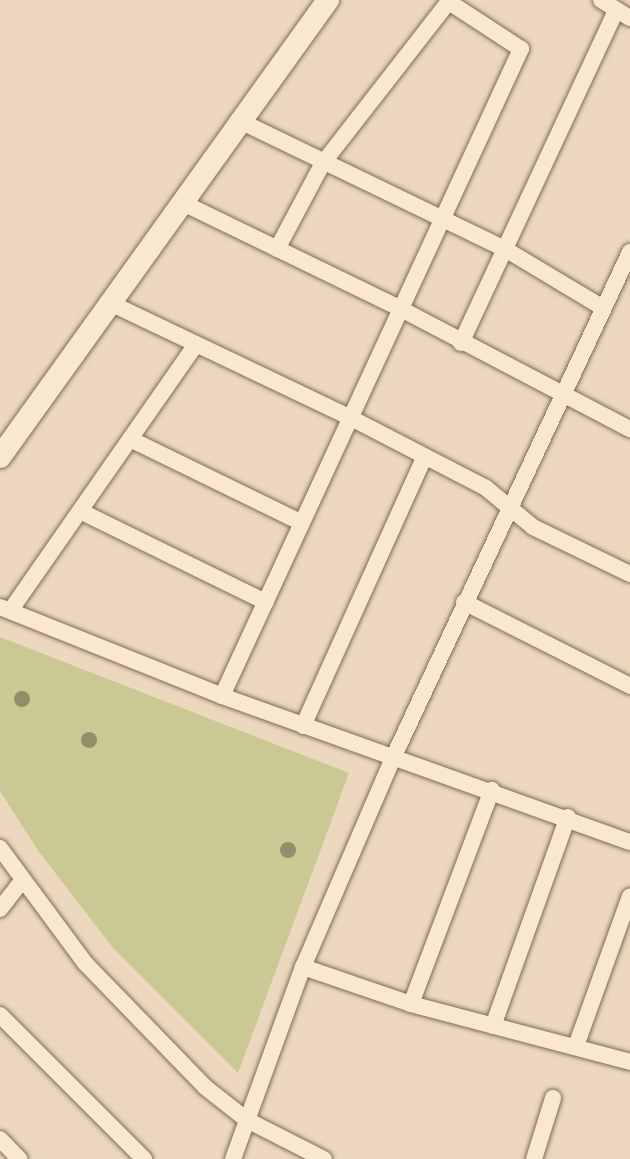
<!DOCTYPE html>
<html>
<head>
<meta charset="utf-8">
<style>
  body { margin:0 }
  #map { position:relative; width:630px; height:1159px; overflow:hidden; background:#ecd8be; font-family:"Crimson Pro",serif }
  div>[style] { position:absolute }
  .green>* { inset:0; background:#cac993 }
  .roads { filter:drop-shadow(0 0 2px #846957) drop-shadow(0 0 2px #846957) }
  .minor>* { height:16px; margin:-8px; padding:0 8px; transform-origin:8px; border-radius:8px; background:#f8e7d1 }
  .secondary>* { height:22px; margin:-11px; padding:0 11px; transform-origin:11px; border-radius:11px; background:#f8e7d1 }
  .trees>* { width:16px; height:16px; margin:-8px; border-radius:50%; background:#938d69 }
  span { translate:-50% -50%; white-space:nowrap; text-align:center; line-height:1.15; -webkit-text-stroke:6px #f4e4cd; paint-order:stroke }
</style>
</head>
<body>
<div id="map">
  <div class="green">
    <div style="clip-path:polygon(0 637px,349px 773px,238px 1073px,114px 949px,39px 852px,0 791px)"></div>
  </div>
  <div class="roads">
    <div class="minor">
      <div style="left:601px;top:0;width:34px;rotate:32deg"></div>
      <div style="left:238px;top:120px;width:297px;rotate:25.8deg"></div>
      <div style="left:505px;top:249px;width:114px;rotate:31deg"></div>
      <div style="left:181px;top:202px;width:245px;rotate:25.9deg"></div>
      <div style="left:401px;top:309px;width:259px;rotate:27.7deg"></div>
      <div style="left:277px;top:249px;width:98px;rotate:-61.9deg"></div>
      <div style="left:323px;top:163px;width:207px;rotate:-52.1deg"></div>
      <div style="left:108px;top:302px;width:269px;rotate:25.5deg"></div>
      <div style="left:351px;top:418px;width:152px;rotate:27.4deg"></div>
      <div style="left:486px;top:488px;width:61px;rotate:39.7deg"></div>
      <div style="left:533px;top:527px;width:108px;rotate:25.9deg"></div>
      <div style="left:461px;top:343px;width:367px;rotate:-65deg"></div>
      <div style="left:130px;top:439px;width:191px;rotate:26deg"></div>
      <div style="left:80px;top:511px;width:207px;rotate:26.1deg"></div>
      <div style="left:464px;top:602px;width:186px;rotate:26.8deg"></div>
      <div style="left:0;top:607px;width:239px;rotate:21.8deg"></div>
      <div style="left:222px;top:696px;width:433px;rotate:19.7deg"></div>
      <div style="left:10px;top:611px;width:325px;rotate:-55.1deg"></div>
      <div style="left:222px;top:696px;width:713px;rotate:-65.2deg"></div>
      <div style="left:521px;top:49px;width:86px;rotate:-146.9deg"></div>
      <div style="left:303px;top:726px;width:294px;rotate:-65.7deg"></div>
      <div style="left:0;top:848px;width:143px;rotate:53.5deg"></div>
      <div style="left:85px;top:963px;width:173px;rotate:45.9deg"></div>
      <div style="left:205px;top:1087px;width:53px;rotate:38.2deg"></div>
      <div style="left:247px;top:1120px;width:86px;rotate:26.9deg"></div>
      <div style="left:0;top:909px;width:36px;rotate:-52deg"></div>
      <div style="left:303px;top:967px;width:114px;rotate:18.9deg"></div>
      <div style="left:411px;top:1004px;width:227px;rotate:14.8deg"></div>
      <div style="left:411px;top:1004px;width:229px;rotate:-69.3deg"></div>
      <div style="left:0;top:1015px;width:204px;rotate:45deg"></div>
      <div style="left:493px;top:1026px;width:222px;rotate:-70.3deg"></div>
      <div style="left:576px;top:1046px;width:159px;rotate:-70.2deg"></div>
      <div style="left:0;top:1139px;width:28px;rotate:46deg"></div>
      <div style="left:233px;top:1159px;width:204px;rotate:-70deg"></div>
      <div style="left:303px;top:967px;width:228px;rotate:-66.7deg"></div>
      <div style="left:393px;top:758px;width:559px;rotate:-64.9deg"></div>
      <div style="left:534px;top:1159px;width:64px;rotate:-72.7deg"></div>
    </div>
    <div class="secondary">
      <div style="left:0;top:457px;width:563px;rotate:-54.33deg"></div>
    </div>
  </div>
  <div class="trees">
    <div style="left:22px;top:699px"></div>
    <div style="left:89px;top:740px"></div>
    <div style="left:288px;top:850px"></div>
  </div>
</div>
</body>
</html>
